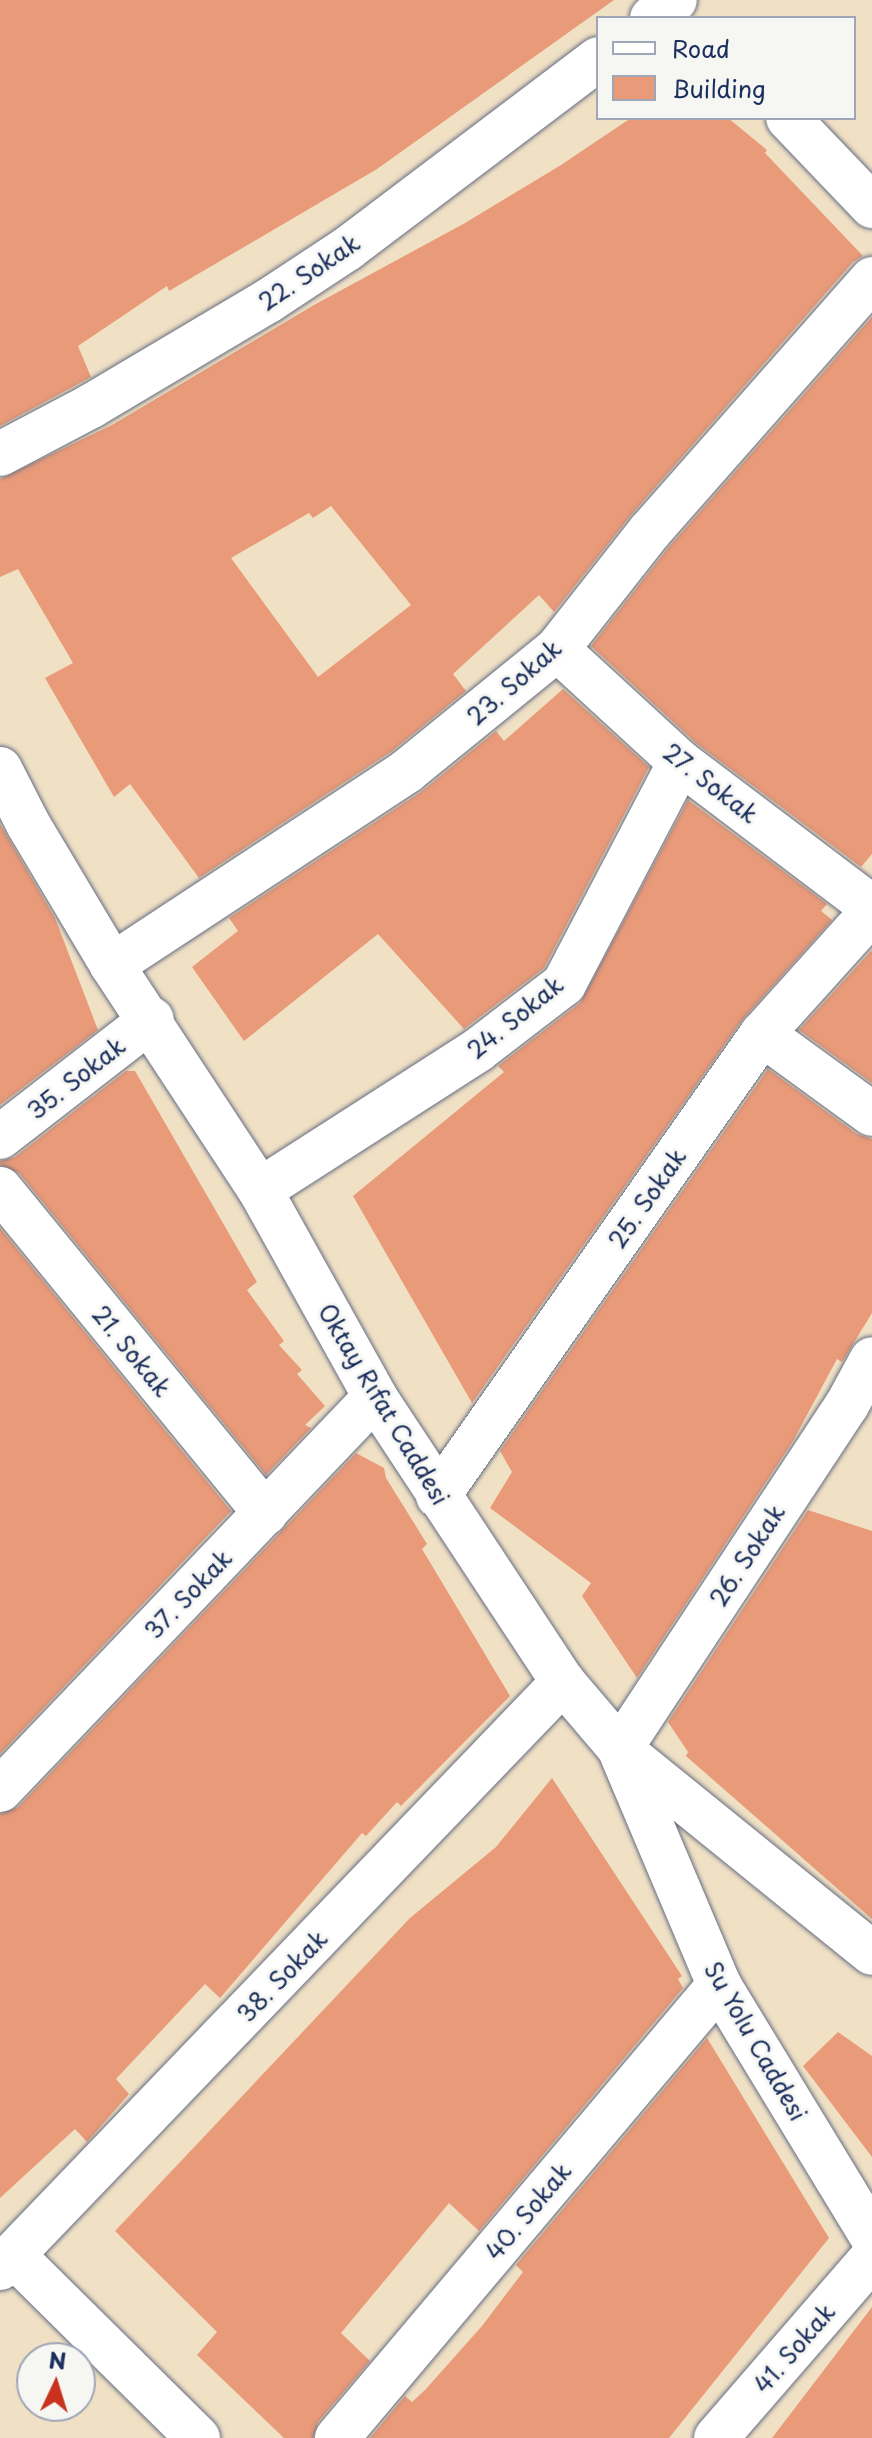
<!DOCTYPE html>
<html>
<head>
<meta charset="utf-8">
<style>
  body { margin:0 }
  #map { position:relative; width:872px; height:2438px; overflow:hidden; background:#f0e1c5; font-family:"Playpen Sans",sans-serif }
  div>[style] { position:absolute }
  .building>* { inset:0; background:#e89a79 }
  .roads { filter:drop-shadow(0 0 2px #666d82) drop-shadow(0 0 2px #666d82) }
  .minor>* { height:44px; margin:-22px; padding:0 22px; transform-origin:22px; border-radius:22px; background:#fff }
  span { translate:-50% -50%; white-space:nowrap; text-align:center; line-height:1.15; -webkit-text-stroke:6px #f6f6f2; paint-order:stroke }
  .street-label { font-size:24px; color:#1b2f5e }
  .legend { position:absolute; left:596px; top:16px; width:260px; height:104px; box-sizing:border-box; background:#f6f6f2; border:2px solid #9ea6b7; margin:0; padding:10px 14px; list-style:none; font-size:24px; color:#1b2f5e }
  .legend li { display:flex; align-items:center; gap:16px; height:40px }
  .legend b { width:40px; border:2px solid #9ea6b7 }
  .north { position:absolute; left:16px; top:2342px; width:80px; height:80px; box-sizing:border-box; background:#f6f6f2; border:2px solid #9ea6b7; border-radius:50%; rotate:4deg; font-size:22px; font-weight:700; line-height:32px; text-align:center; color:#1b2f5e }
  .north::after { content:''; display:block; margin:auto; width:28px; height:36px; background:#c8321e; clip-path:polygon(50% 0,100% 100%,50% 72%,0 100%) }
</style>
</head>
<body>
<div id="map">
  <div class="building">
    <div style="clip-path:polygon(0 0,614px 0,377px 169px,169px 291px,167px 286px,78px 346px,91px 377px,0 426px)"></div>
    <div style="clip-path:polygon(evenodd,631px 118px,728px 118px,767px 150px,765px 153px,863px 256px,853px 262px,631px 515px,554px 612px,539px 595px,453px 674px,466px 691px,392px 751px,199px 878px,130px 784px,114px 797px,45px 678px,73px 663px,18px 569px,0 577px,0 479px,112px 425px,314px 305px,465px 223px,561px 165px,631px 118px,331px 506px,411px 605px,318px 677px,231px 558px,309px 513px,313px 518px,331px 506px)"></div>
    <div style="clip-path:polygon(872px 317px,872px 854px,861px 867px,696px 743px,591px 646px,669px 547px)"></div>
    <div style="clip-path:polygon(563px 689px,649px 767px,544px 968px,464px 1029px,378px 934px,244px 1041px,192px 967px,238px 931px,229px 918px,421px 792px,496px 731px,504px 741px)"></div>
    <div style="clip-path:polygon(688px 800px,827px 904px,821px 911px,832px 920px,742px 1020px,472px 1403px,353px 1196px,504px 1072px,498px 1066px,580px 1003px)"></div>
    <div style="clip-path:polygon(0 824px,55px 918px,98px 1030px,0 1105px)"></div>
    <div style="clip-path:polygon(871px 951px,872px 952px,872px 1083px,799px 1030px)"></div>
    <div style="clip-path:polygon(768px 1069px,857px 1134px,872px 1139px,872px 1313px,842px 1362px,837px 1359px,793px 1441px,637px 1678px,582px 1596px,591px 1583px,490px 1508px,512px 1472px,500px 1451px)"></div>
    <div style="clip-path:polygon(126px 1071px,135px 1071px,257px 1282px,247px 1290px,284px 1341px,279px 1345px,302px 1370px,297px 1374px,325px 1406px,305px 1425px,311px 1428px,266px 1475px,19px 1173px,0 1165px,0 1161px,15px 1157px)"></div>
    <div style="clip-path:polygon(0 1228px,231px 1511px,0 1754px)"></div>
    <div style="clip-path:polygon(356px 1453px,384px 1468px,386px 1478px,427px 1544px,422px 1549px,510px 1696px,401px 1806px,397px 1802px,366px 1836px,362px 1833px,220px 1998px,205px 1984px,116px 2079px,129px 2094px,87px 2142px,75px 2129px,0 2198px,0 1814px,18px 1807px)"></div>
    <div style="clip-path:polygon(808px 1510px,872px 1531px,872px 1919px,686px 1756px,688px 1752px,668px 1722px)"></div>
    <div style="clip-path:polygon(552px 1778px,682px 1976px,678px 1979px,683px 1988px,479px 2231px,449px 2203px,341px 2333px,370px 2361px,318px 2422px,313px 2438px,284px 2438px,197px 2355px,217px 2332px,115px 2231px,410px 1918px,496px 1847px)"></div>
    <div style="clip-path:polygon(838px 2032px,872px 2056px,872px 2157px,803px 2066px)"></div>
    <div style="clip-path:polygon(707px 2038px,829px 2238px,669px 2438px,370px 2438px,405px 2396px,412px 2402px,425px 2390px,482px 2326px,523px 2272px,516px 2265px)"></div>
    <div style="clip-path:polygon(872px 2307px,872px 2438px,772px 2438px)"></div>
  </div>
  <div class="roads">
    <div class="minor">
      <div style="left:652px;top:18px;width:29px;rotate:-38deg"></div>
      <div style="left:788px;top:118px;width:122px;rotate:46.3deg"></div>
      <div style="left:0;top:454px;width:103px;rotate:-27.8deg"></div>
      <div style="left:91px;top:406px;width:206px;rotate:-30.7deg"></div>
      <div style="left:268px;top:301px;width:95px;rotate:-33.4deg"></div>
      <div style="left:347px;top:249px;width:315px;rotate:-37.1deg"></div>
      <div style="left:557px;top:649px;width:167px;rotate:42.6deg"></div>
      <div style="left:680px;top:762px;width:241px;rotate:37.1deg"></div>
      <div style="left:0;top:769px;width:62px;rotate:63deg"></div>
      <div style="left:28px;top:824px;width:164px;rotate:59.2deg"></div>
      <div style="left:112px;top:965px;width:269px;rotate:56.7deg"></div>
      <div style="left:260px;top:1190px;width:237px;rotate:60.9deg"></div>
      <div style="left:375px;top:1397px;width:341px;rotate:56.6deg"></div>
      <div style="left:563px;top:1682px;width:88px;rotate:49.6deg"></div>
      <div style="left:620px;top:1749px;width:324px;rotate:39deg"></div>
      <div style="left:112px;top:965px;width:353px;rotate:-33.3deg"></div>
      <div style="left:407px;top:771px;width:193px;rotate:-39.1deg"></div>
      <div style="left:557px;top:649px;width:150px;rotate:-51.8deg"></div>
      <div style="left:650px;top:531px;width:336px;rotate:-48.6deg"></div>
      <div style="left:762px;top:1034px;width:136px;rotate:36deg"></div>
      <div style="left:0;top:1137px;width:192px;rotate:-37.8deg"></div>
      <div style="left:0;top:1189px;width:419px;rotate:50.7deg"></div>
      <div style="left:260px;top:1190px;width:259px;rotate:-32.7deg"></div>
      <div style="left:478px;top:1050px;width:108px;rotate:-37.5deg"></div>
      <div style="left:564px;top:984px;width:250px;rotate:-62.4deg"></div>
      <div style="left:438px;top:1496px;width:564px;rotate:-54.96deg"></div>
      <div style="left:762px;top:1034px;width:164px;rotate:-48deg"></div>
      <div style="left:620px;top:1749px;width:412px;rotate:-56.6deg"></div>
      <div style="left:847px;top:1405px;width:52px;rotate:-61.5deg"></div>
      <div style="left:622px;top:1755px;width:250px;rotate:67.1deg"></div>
      <div style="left:719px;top:1985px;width:295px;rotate:58.7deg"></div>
      <div style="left:0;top:1790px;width:543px;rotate:-46.34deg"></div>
      <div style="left:14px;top:2256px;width:259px;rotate:44.7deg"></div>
      <div style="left:0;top:2268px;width:813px;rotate:-46.15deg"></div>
      <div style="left:337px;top:2438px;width:593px;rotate:-49.86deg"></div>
      <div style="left:716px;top:2438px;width:238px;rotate:-49.1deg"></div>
    </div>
  </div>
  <div class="street-label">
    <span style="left:309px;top:272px;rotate:-34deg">22. Sokak</span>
    <span style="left:514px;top:682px;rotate:-41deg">23. Sokak</span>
    <span style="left:711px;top:783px;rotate:38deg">27. Sokak</span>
    <span style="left:515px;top:1017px;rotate:-39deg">24. Sokak</span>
    <span style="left:76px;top:1078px;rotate:-38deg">35. Sokak</span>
    <span style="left:647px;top:1198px;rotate:-55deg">25. Sokak</span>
    <span style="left:132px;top:1351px;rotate:51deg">21. Sokak</span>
    <span style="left:384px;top:1404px;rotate:59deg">Oktay Rıfat Caddesi</span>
    <span style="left:747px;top:1555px;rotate:-57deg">26. Sokak</span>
    <span style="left:188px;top:1594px;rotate:-46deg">37. Sokak</span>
    <span style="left:282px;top:1976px;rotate:-46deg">38. Sokak</span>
    <span style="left:756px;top:2041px;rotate:60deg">Su Yolu Caddesi</span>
    <span style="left:528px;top:2211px;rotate:-50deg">40. Sokak</span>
    <span style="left:794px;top:2348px;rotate:-49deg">41. Sokak</span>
  </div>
  <ul class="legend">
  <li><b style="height:10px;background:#fff"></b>Road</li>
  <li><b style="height:22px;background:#e89a79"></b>Building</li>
  </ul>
  <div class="north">N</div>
</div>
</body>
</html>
